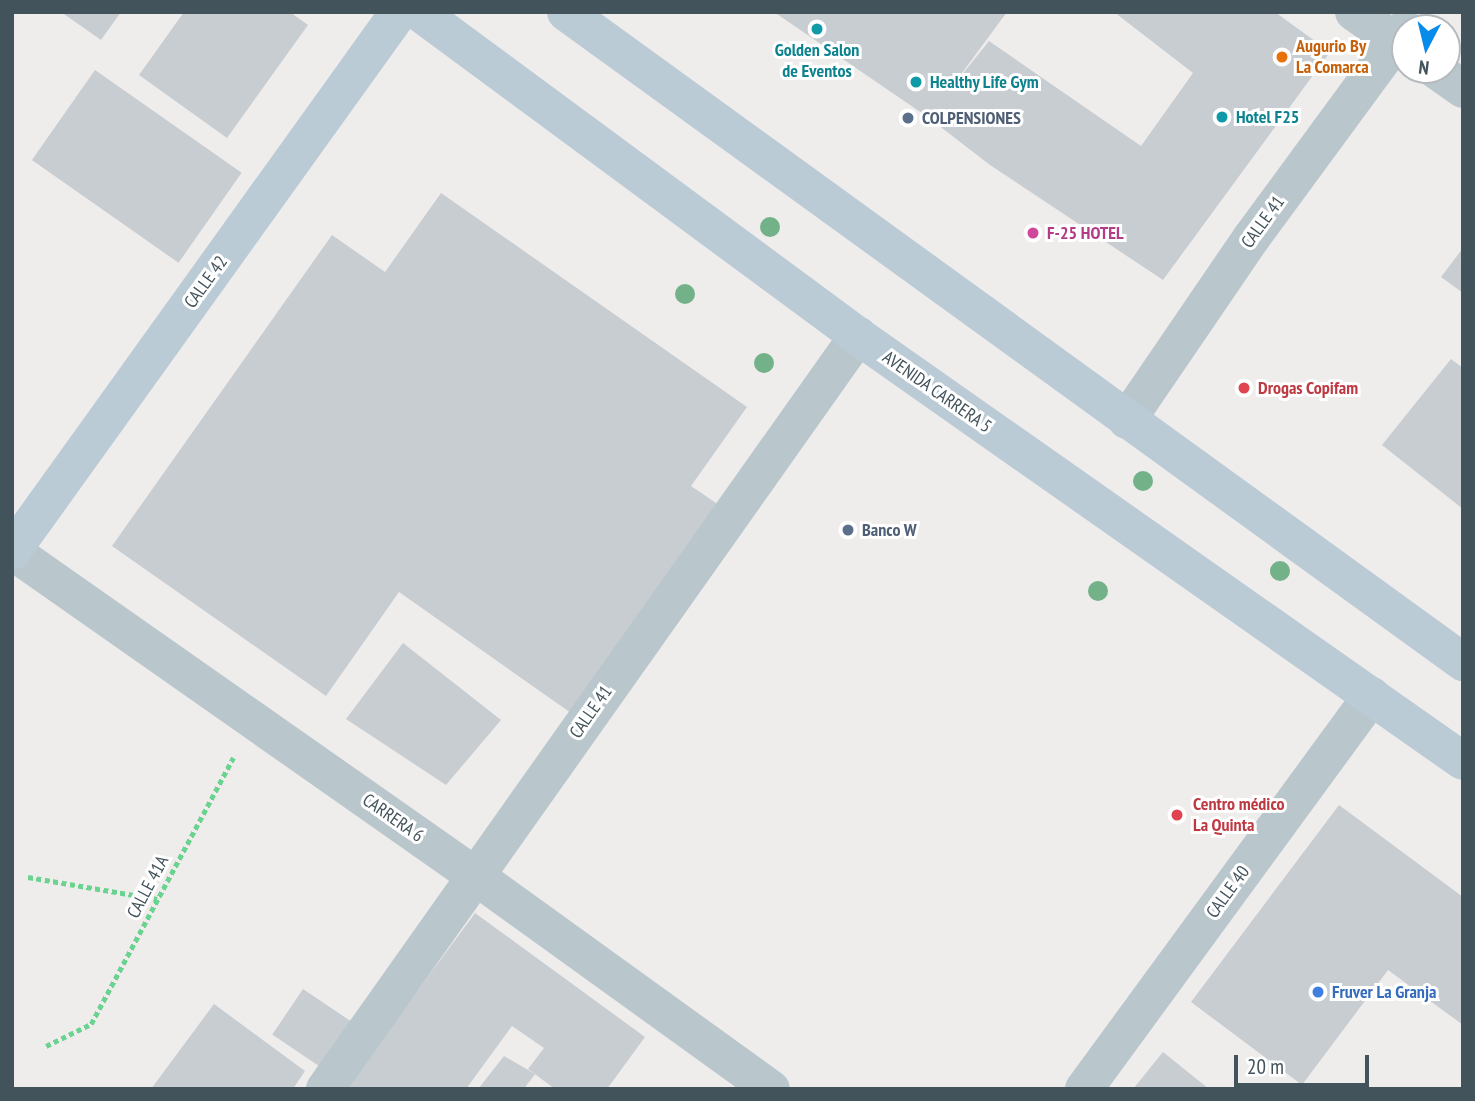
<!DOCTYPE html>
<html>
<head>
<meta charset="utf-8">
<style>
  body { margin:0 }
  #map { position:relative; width:1475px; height:1101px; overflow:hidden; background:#efecec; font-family:"PT Sans Narrow",sans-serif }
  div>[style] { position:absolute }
  .building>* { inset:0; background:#c8cdd2; transform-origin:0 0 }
  .path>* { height:4.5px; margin-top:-2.25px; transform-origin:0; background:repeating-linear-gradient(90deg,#6ad390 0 5px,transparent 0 8.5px) }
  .street>* { height:38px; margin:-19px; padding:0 19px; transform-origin:19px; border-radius:19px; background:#b9c7cd }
  .secondary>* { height:38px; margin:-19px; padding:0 19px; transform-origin:19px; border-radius:19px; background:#bacbd6 }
  .trees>* { width:20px; height:20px; margin:-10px; border-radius:50%; background:#73b288 }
  .dots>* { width:19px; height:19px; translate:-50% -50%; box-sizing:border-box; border:4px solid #fff; border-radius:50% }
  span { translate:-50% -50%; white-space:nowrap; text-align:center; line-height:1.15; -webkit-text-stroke:6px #fff; paint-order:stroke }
  .food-label { font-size:18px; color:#c56008; font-weight:700 }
  .left { translate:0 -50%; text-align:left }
  .culture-label { font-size:18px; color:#0d838f; font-weight:700 }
  .service-label { font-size:18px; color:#4e5e75; font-weight:700 }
  .street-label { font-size:18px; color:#43535b }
  .hotel-label { font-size:18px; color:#b23c85; font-weight:700 }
  .health-label { font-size:18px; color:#be3a42; font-weight:700 }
  .shop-label { font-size:18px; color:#366cbe; font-weight:700 }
  .frame { position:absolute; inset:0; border:14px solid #43535b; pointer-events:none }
  .north { position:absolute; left:1391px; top:14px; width:70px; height:70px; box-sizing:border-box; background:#fff; border:2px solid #b4babd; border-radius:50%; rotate:187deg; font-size:19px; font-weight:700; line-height:28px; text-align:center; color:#43535b }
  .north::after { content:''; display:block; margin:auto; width:24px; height:32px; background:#088cec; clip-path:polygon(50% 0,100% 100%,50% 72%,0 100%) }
  .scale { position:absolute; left:1234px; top:1055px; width:135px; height:32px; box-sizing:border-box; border:4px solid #43535b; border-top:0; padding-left:9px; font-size:21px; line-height:24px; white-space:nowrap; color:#43535b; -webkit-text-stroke:5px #fff; paint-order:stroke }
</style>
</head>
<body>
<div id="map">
  <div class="building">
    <div style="clip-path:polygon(61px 12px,121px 12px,101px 40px)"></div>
    <div style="clip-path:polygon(184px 12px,290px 12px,308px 25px,227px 138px,139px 75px)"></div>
    <div style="clip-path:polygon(774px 12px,1007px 12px,948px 92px,989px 41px,1141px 146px,1193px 73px,1114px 12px,1275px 12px,1330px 52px,1163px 280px,990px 165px,929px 118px)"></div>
    <div style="left:95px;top:70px;width:179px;height:110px;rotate:35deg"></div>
    <div style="clip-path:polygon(441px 193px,747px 407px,691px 486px,719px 505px,571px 713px,399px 592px,326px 696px,112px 546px,332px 235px,385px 272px)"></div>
    <div style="clip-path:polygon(1463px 248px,1463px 293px,1441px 277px)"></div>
    <div style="clip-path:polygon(1451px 359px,1463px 368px,1463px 509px,1382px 445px)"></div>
    <div style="clip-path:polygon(403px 643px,501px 720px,446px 785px,346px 719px)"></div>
    <div style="clip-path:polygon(1339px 805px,1463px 897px,1463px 1025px,1388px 970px,1302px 1085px,1191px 1002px)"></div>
    <div style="clip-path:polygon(475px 913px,645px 1037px,607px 1089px,555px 1089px,528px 1069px,544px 1048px,512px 1026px,466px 1089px,345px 1089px)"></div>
    <div style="left:303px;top:989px;width:68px;height:55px;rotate:34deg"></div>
    <div style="clip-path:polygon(214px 1004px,305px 1071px,293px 1089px,151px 1089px)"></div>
    <div style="clip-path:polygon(1163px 1052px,1209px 1089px,1133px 1089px)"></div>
    <div style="clip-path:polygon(504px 1056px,535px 1074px,524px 1089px,478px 1089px)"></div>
  </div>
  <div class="path">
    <div style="left:28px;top:877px;width:131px;rotate:9.7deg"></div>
    <div style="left:46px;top:1046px;width:50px;rotate:-26.1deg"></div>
    <div style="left:91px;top:1024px;width:302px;rotate:-61.9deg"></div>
  </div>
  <div class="street">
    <div style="left:1354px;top:12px;width:62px;rotate:35.2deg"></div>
    <div style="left:1436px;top:70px;width:33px;rotate:35deg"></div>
    <div style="left:1127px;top:420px;width:222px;rotate:-55.7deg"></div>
    <div style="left:1252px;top:237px;width:258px;rotate:-53.7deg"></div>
    <div style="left:12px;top:551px;width:564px;rotate:35.04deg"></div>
    <div style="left:474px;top:875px;width:366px;rotate:35.8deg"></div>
    <div style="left:325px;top:1089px;width:923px;rotate:-54.71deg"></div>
    <div style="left:1084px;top:1089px;width:487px;rotate:-53.8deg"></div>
  </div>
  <div class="secondary">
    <div style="left:419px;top:12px;width:546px;rotate:36.43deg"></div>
    <div style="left:858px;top:336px;width:739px;rotate:35.09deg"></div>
    <div style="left:566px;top:12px;width:1108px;rotate:35.93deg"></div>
    <div style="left:12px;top:551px;width:664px;rotate:-54.32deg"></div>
  </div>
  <div class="trees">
    <div style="left:770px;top:227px"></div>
    <div style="left:685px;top:294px"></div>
    <div style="left:764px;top:363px"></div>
    <div style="left:1143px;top:481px"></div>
    <div style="left:1280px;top:571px"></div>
    <div style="left:1098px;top:591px"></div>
  </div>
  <div class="dots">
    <div style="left:817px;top:29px;background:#0f9aa8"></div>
    <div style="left:1282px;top:57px;background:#e8710a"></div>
    <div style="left:916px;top:82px;background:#0f9aa8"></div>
    <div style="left:1222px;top:117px;background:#0f9aa8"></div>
    <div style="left:908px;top:118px;background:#5c6f8a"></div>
    <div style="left:1033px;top:233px;background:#d1479c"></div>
    <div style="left:1244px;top:388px;background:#e0444e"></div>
    <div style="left:848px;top:530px;background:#5c6f8a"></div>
    <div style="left:1177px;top:815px;background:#e0444e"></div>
    <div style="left:1318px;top:992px;background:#3f7fe0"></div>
  </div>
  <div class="food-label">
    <span class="left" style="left:1296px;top:57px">Augurio By<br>La Comarca</span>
  </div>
  <div class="culture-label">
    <span style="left:817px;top:61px">Golden Salon<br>de Eventos</span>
    <span class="left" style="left:930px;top:82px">Healthy Life Gym</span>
    <span class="left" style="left:1236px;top:117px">Hotel F25</span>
  </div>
  <div class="service-label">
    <span class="left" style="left:922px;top:118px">COLPENSIONES</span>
    <span class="left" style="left:862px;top:530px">Banco W</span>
  </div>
  <div class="street-label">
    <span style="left:1263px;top:222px;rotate:-54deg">CALLE 41</span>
    <span style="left:206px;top:282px;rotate:-54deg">CALLE 42</span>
    <span style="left:937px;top:392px;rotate:35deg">AVENIDA CARRERA 5</span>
    <span style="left:591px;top:712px;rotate:-55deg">CALLE 41</span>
    <span style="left:393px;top:818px;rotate:35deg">CARRERA 6</span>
    <span style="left:148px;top:887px;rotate:-62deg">CALLE 41A</span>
    <span style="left:1228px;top:892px;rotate:-54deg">CALLE 40</span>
  </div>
  <div class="hotel-label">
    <span class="left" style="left:1047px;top:233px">F-25 HOTEL</span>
  </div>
  <div class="health-label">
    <span class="left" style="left:1258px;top:388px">Drogas Copifam</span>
    <span class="left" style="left:1193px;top:815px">Centro médico<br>La Quinta</span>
  </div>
  <div class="shop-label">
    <span class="left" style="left:1332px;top:992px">Fruver La Granja</span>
  </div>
  <div class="frame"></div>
  <div class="north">N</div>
  <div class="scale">20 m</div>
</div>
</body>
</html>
